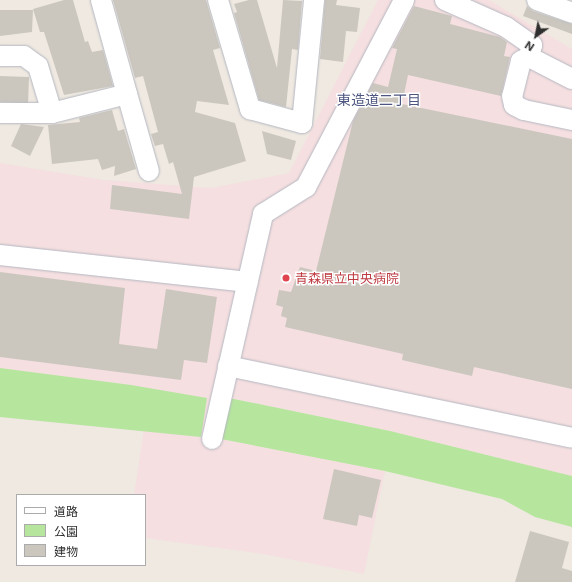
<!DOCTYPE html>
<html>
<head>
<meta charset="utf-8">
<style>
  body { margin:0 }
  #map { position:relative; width:572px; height:582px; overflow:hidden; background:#efe9e1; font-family:Inter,"Noto Sans JP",sans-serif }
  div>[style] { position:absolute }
  .medical>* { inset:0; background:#f5dfe0 }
  .green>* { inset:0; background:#b6e59e }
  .building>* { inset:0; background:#cbc7bf; transform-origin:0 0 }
  .roads { filter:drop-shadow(0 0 1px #b4b7c1) drop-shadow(0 0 1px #b4b7c1) }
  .minor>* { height:20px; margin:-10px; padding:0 10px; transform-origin:10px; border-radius:10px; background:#fff }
  .dots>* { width:11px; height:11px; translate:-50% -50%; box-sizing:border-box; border:2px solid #fff; border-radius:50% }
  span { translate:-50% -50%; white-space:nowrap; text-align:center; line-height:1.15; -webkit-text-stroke:3px #fff; paint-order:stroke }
  .health-label { font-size:13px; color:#be3a42 }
  .left { translate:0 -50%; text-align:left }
  .neighbourhood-label { font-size:14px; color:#4d5680 }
  .legend { position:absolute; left:16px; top:494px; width:130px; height:72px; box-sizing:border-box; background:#fff; border:1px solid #ababab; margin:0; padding:5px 7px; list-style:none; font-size:12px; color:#2e2e2e }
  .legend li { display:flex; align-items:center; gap:8px; height:20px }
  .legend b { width:20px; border:1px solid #ababab }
  .north { position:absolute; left:516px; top:16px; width:40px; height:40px; -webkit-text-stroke:3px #fff; paint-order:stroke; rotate:213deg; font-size:11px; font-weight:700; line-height:16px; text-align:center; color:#2e2e2e }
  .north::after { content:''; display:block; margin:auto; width:14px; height:18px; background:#2e2e2e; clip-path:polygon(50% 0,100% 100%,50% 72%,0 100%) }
</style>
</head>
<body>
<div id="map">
  <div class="medical">
    <div style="clip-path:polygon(378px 0,489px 0,572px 49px,572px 476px,390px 431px,230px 398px,221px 439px,385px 471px,364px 574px,263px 554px,145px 538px,145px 495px,134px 495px,144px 429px,201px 437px,131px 385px,0 368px,0 163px,104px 180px,211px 188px,289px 173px)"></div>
  </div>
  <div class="green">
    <div style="clip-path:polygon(0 368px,131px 385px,207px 398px,201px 437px,0 417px)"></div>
    <div style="clip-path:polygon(229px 398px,390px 431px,572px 476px,572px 527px,535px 517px,502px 499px,385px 471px,221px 439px)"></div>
  </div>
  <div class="building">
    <div style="clip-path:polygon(64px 0,73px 0,85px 42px,88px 41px,92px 52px,103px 50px,113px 86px,64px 95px,44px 32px,40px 32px,33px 9px)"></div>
    <div style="clip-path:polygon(113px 0,206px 0,220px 48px,213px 50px,229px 105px,197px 101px,195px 112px,235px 123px,246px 161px,194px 177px,189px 219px,110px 209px,112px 185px,182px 194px,173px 162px,169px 164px,163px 144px,155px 146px,151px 134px,158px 132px,143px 76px,135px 78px)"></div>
    <div style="clip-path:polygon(249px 0,257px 0,277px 68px,283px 0,302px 1px,298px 50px,292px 49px,286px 107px,259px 100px,234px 13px,237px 12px,234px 4px)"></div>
    <div style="clip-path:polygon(325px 0,337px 0,336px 5px,360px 8px,357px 32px,346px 31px,343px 62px,320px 59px)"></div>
    <div style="clip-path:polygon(414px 6px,452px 16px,450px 24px,500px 37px,507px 42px,504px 56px,510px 57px,501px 96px,408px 75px,402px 104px,572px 139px,572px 389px,474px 367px,472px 376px,402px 360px,403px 354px,285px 327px,287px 318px,281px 316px,283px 307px,276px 305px,279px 290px,291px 292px,300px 267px,316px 271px,353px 121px,373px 83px,388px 87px,397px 49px,392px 48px)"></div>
    <div style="clip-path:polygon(527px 6px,533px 11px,572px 24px,572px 34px,523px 16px)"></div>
    <div style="clip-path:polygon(0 10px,33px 10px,32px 32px,0 36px)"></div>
    <div style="left:0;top:76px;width:29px;height:26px;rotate:2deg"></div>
    <div style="clip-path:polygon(112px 110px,118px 131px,124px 129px,136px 169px,114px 176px,115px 166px,102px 170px,98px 159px,52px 164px,48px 125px,80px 122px,79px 118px)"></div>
    <div style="clip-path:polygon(21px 124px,44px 127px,30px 156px,11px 146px)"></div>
    <div style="clip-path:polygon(262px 131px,296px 141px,291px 160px,267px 154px)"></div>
    <div style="clip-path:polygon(0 272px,125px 288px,119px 344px,157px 349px,166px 289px,217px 297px,207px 363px,184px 360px,181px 380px,0 357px)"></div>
    <div style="clip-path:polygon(334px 469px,381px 480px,372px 518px,359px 515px,357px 526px,323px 519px)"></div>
    <div style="clip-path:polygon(530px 531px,569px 542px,562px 568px,572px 571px,572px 582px,515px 582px)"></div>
  </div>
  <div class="roads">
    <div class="minor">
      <div style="left:218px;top:0;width:114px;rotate:73.6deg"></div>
      <div style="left:250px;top:109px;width:54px;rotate:15.1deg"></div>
      <div style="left:302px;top:123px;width:124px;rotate:-84.4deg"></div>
      <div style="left:445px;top:0;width:67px;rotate:23.9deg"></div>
      <div style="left:506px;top:27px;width:32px;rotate:35deg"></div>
      <div style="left:532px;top:45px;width:12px;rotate:104deg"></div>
      <div style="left:537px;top:0;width:37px;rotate:20deg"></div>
      <div style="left:0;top:56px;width:24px"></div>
      <div style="left:24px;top:56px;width:17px;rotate:36deg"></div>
      <div style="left:38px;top:66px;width:49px;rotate:73.4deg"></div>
      <div style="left:52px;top:113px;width:77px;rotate:-14.2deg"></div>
      <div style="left:127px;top:94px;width:98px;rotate:-105.5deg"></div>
      <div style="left:572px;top:79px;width:48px;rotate:-152.9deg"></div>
      <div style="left:529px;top:57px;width:9px;rotate:153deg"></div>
      <div style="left:521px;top:61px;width:36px;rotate:104deg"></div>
      <div style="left:512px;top:96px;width:9px;rotate:77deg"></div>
      <div style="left:514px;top:105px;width:11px;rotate:27deg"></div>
      <div style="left:524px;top:110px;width:49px;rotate:11.8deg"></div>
      <div style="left:127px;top:94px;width:80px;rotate:74.1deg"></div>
      <div style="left:0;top:113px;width:52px"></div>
      <div style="left:0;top:255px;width:249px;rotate:6.2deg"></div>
      <div style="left:228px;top:366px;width:351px;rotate:11.8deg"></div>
      <div style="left:212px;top:439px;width:231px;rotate:-77.2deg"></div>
      <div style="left:263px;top:214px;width:51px;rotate:-32.1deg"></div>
      <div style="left:306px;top:187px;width:211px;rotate:-62.3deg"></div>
    </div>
  </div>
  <div class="dots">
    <div style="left:286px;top:278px;background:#e0444e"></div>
  </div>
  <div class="health-label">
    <span class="left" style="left:295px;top:278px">青森県立中央病院</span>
  </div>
  <div class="neighbourhood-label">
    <span style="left:379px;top:100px">東造道二丁目</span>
  </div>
  <ul class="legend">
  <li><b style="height:5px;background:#fff"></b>道路</li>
  <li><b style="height:11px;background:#b6e59e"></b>公園</li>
  <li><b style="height:11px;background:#cbc7bf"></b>建物</li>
  </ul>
  <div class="north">N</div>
</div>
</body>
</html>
